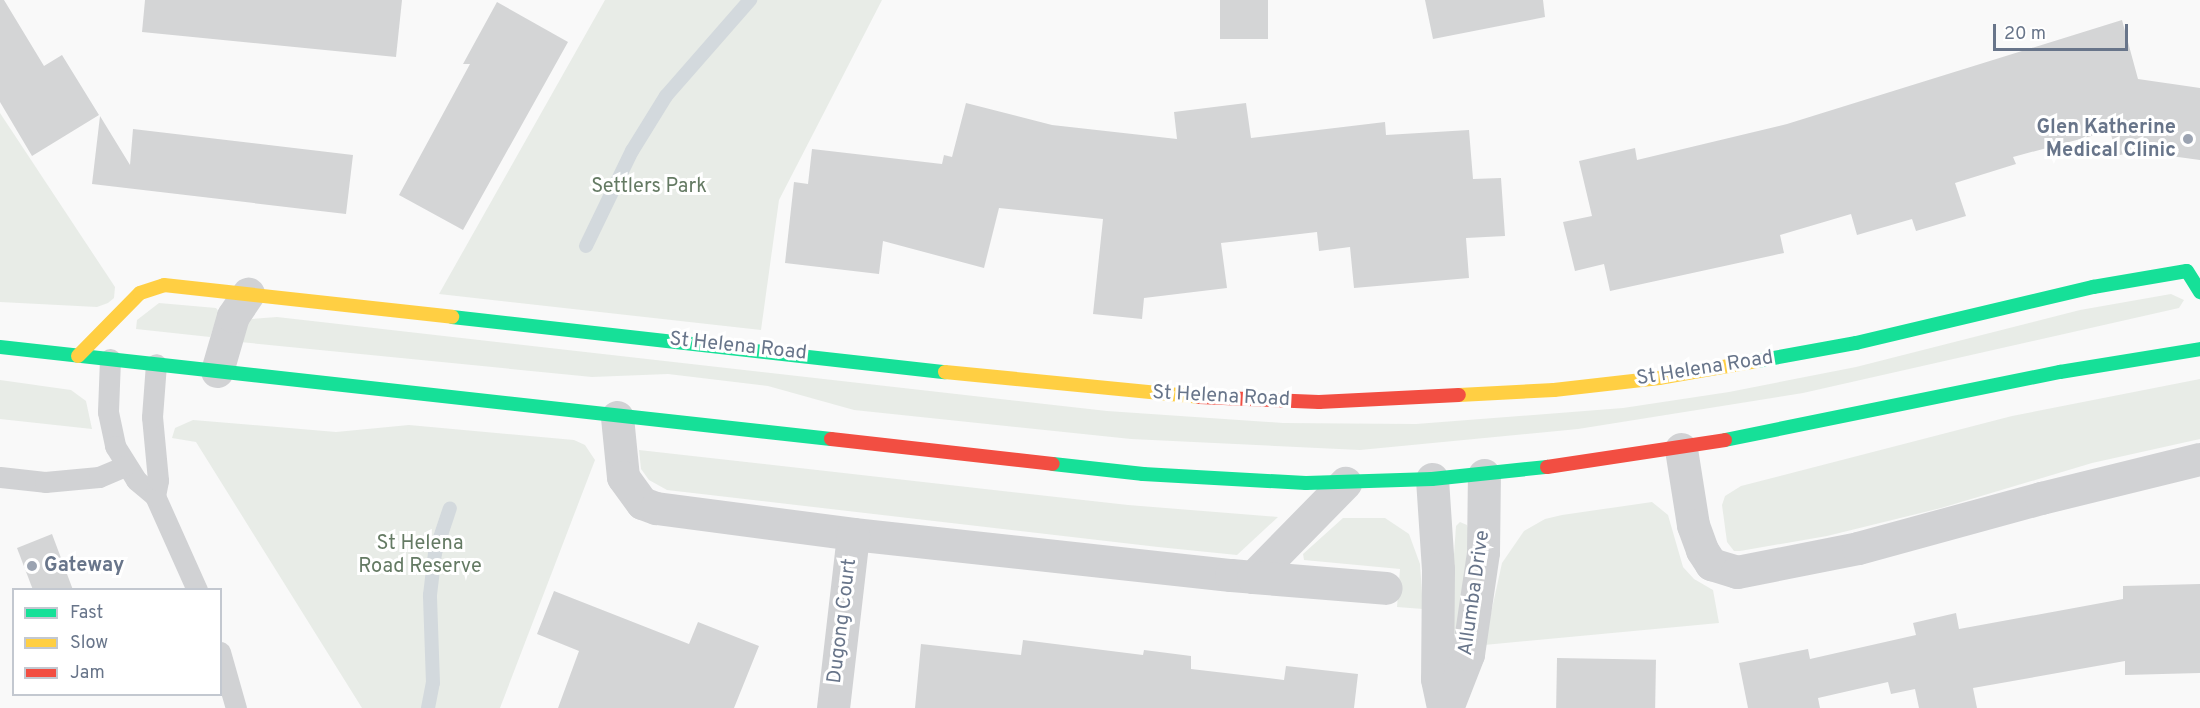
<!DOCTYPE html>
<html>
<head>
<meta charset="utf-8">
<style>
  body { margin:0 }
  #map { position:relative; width:2200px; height:708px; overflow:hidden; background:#f9f9f9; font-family:Overpass,sans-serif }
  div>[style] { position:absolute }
  .green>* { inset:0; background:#e8ece7 }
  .stream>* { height:14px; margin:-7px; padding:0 7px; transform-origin:7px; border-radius:7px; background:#d3d9dd }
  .building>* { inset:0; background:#d4d5d6; transform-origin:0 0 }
  .lane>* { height:21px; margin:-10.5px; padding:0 10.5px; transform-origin:10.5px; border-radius:10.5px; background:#d1d2d4 }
  .street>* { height:33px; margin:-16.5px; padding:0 16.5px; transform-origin:16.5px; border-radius:16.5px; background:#d1d2d4 }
  .fast>* { height:14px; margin:-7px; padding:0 7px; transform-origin:7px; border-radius:7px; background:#16e098 }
  .slow>* { height:14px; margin:-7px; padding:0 7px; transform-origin:7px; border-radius:7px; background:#ffcf43 }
  .jam>* { height:14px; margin:-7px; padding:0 7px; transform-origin:7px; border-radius:7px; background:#f24e42 }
  .dots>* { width:16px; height:16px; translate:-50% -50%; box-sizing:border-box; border:3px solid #fff; border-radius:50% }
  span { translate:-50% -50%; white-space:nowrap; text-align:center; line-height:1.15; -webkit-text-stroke:6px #fff; paint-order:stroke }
  .poi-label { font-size:20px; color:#68758a; font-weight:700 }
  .right { translate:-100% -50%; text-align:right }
  .left { translate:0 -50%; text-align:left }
  .park-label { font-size:20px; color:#647a63 }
  .street-label { font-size:20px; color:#68758a }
  .legend { position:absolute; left:12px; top:588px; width:210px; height:108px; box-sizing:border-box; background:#fff; border:2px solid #c3c8d0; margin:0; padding:8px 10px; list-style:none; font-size:18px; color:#68758a }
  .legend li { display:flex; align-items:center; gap:12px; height:30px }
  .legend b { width:30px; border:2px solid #c3c8d0 }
  .scale { position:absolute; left:1993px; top:24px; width:135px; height:27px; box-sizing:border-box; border:3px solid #68758a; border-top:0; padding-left:8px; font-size:18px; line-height:21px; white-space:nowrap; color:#68758a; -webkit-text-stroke:4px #fff; paint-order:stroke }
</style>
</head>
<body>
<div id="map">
  <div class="green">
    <div style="clip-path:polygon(605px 0,882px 0,779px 200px,761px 330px,439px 294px)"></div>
    <div style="clip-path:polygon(0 113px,115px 287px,114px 298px,108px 303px,97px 307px,0 302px)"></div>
    <div style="clip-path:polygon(2171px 294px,2184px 300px,2179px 308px,1803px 393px,1578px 429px,1360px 450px,1131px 439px,854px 410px,768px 386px,668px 374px,592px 377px,240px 342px,245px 324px,252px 319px,277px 317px,1107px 411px,1283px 423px,1416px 424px,1623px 408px,1729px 392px,1856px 367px,2080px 310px)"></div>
    <div style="clip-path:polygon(159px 303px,216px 308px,219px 312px,210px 337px,136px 329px,137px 320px)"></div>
    <div style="clip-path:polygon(2200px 379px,2200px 439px,2092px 463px,1941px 508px,1827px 536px,1740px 551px,1734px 551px,1727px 542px,1722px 505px,1725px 496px,1741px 486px,2012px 416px)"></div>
    <div style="clip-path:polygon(0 380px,71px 390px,86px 401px,92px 429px,0 419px)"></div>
    <div style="clip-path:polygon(193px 420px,336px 432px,409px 425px,574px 440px,585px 445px,595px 460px,500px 708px,362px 708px,196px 442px,172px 438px,175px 428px)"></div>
    <div style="clip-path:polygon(639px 450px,1128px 505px,1278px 517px,1237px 555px,1158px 547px,667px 490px,649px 480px,641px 469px)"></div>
    <div style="clip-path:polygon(1652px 502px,1668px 515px,1683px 567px,1694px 579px,1713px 590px,1719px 623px,1484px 645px,1502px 563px,1524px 531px,1545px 519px,1562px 515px)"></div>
    <div style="clip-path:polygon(1343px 518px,1385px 518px,1409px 534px,1420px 564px,1423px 609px,1397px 607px,1400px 569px,1304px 560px,1303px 554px)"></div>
    <div style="clip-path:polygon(1460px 522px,1467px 525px,1469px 532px,1458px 642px,1447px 653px,1456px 526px)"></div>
  </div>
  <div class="stream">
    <div style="left:586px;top:246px;width:106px;rotate:-64.2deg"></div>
    <div style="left:632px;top:151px;width:65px;rotate:-58.3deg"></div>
    <div style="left:666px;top:96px;width:128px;rotate:-48.8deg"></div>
    <div style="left:428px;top:708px;width:25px;rotate:-79deg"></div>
    <div style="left:433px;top:683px;width:88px;rotate:-92deg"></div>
    <div style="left:430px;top:595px;width:42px;rotate:-83.2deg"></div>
    <div style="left:435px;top:553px;width:47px;rotate:-71.6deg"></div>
  </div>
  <div class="building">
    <div style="clip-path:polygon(0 0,4px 0,44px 66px,62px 55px,99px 115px,32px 156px,0 102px)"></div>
    <div style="clip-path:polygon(145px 0,402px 0,396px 57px,142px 32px)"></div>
    <div style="left:1220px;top:0;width:48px;height:39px"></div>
    <div style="clip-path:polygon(1425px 0,1543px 0,1545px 17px,1433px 39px)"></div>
    <div style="clip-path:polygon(497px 2px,568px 42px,463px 230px,399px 195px,470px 64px,463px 64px)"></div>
    <div style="clip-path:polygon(2122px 20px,2138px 79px,2200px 88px,2200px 160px,2134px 151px,2117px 156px,2110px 131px,2013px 157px,2016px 164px,1955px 183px,1966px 216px,1916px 231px,1912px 219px,1857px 235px,1851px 214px,1780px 235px,1784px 253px,1610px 291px,1604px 264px,1575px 271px,1563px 222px,1592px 216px,1579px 161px,1635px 148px,1637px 160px,1787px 124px)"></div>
    <div style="clip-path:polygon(966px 103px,1052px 125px,1177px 139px,1174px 112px,1246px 103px,1251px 138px,1385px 122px,1386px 135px,1469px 130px,1473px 179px,1501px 178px,1505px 236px,1466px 238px,1469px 278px,1354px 288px,1350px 247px,1319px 251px,1317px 232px,1221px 243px,1227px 288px,1144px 298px,1142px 319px,1093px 314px,1103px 219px,999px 208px,984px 268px,883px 241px,879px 274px,785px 263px,794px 182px,808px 184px,812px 149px,942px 164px,944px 155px,952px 157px)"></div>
    <div style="clip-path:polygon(100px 116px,130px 165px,133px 129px,353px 155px,346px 214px,92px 184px)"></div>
    <div style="clip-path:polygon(52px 534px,73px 590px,33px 590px,17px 548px)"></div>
    <div style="clip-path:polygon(2200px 584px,2200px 673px,2125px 675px,2125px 661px,1973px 688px,1977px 708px,1919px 708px,1915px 689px,1891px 694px,1888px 682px,1818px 698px,1820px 708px,1748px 708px,1739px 663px,1808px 649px,1810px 659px,1916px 635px,1913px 623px,1956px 613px,1959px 629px,2123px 599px,2123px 586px)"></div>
    <div style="clip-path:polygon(554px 591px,689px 644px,698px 622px,759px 646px,734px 708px,558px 708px,579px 651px,537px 634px)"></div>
    <div style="clip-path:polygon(1023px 640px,1143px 655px,1144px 650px,1191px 656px,1191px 669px,1284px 680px,1286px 666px,1358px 674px,1354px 708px,915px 708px,921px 644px,1021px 655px)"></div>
    <div style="left:1557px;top:658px;width:99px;height:50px;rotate:1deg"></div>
  </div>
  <div class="lane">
    <div style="left:110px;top:359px;width:53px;rotate:92.2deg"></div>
    <div style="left:108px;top:412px;width:35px;rotate:78deg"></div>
    <div style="left:115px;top:446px;width:40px;rotate:58deg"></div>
    <div style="left:136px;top:480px;width:25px;rotate:40deg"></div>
    <div style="left:155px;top:496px;width:103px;rotate:65.9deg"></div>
    <div style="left:0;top:477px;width:45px;rotate:6.3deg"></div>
    <div style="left:45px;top:482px;width:54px;rotate:-5.3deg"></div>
    <div style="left:99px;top:477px;width:28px;rotate:-23deg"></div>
    <div style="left:155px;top:496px;width:16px;rotate:-79deg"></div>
    <div style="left:158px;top:480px;width:63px;rotate:-95.4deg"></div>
    <div style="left:152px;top:417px;width:53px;rotate:-85.7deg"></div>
    <div style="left:220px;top:652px;width:58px;rotate:74.1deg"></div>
  </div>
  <div class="street">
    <div style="left:217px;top:371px;width:57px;rotate:-73.8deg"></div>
    <div style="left:233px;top:316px;width:27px;rotate:-56deg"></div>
    <div style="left:617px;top:417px;width:60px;rotate:84.3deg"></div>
    <div style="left:623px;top:477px;width:32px;rotate:54deg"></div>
    <div style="left:642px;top:503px;width:15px;rotate:20deg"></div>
    <div style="left:656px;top:508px;width:199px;rotate:7.5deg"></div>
    <div style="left:853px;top:534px;width:380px;rotate:6.2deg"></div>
    <div style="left:1231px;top:575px;width:22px;rotate:5deg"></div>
    <div style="left:1253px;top:577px;width:132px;rotate:-45.6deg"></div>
    <div style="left:1681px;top:449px;width:77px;rotate:81deg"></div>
    <div style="left:1693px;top:525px;width:27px;rotate:70deg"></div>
    <div style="left:1702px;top:550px;width:17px;rotate:57deg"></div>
    <div style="left:1711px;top:564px;width:27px;rotate:17deg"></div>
    <div style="left:1737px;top:572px;width:123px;rotate:-11.2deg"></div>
    <div style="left:1858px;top:548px;width:190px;rotate:-15.3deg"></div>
    <div style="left:2041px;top:498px;width:164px;rotate:-13.8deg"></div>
    <div style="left:1432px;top:479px;width:90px;rotate:86.2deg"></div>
    <div style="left:1438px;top:569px;width:110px;rotate:90.5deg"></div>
    <div style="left:1437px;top:679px;width:30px;rotate:78deg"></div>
    <div style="left:1253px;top:577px;width:133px;rotate:4.7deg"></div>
    <div style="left:833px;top:708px;width:175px;rotate:-83.4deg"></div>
    <div style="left:1447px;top:708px;width:58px;rotate:-68.7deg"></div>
    <div style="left:1468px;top:654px;width:103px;rotate:-81.6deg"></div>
    <div style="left:1483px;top:552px;width:77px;rotate:-89.3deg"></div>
  </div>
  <div class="fast">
    <div style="left:452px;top:317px;width:496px;rotate:6.4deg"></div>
    <div style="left:0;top:347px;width:836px;rotate:6.32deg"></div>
    <div style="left:1757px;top:361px;width:101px;rotate:-10.3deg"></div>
    <div style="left:1856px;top:343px;width:244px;rotate:-13.3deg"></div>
    <div style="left:2093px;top:287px;width:95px;rotate:-9.7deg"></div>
    <div style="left:2187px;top:271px;width:25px;rotate:58deg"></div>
    <div style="left:1725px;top:440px;width:342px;rotate:-11.5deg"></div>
    <div style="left:2060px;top:372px;width:142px;rotate:-9.3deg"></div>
    <div style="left:1053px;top:464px;width:91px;rotate:6.3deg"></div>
    <div style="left:1143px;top:474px;width:163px;rotate:3.2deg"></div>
    <div style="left:1306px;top:483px;width:126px;rotate:-1.8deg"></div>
    <div style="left:1432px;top:479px;width:116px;rotate:-6deg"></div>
  </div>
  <div class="slow">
    <div style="left:78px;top:356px;width:88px;rotate:-45.5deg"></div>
    <div style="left:140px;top:293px;width:25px;rotate:-18deg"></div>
    <div style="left:164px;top:285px;width:290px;rotate:6.3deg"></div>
    <div style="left:945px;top:372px;width:255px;rotate:5.6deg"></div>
    <div style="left:1459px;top:395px;width:95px;rotate:-3deg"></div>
    <div style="left:1554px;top:390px;width:106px;rotate:-6.5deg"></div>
    <div style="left:1659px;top:378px;width:99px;rotate:-9.8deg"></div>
  </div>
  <div class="jam">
    <div style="left:1199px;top:397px;width:120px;rotate:2.4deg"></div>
    <div style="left:1319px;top:402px;width:140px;rotate:-2.9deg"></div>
    <div style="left:831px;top:439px;width:223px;rotate:6.4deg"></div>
    <div style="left:1547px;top:467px;width:180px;rotate:-8.6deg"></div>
  </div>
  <div class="dots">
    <div style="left:2188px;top:139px;background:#9ba3b1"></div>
    <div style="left:32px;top:566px;background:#9ba3b1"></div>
  </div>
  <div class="poi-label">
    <span class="right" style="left:2176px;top:140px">Glen Katherine<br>Medical Clinic</span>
    <span class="left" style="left:44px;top:566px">Gateway</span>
  </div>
  <div class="park-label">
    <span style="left:649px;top:187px">Settlers Park</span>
    <span style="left:420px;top:556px">St Helena<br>Road Reserve</span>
  </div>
  <div class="street-label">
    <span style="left:738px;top:347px;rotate:6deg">St Helena Road</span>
    <span style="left:1705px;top:369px;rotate:-9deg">St Helena Road</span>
    <span style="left:1221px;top:397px;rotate:3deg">St Helena Road</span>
    <span style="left:1475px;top:593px;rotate:-82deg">Allumba Drive</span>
    <span style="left:843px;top:621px;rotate:-83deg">Dugong Court</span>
  </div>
  <ul class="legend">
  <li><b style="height:8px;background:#16e098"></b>Fast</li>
  <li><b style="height:8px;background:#ffcf43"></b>Slow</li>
  <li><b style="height:8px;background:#f24e42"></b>Jam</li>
  </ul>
  <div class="scale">20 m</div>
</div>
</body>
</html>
